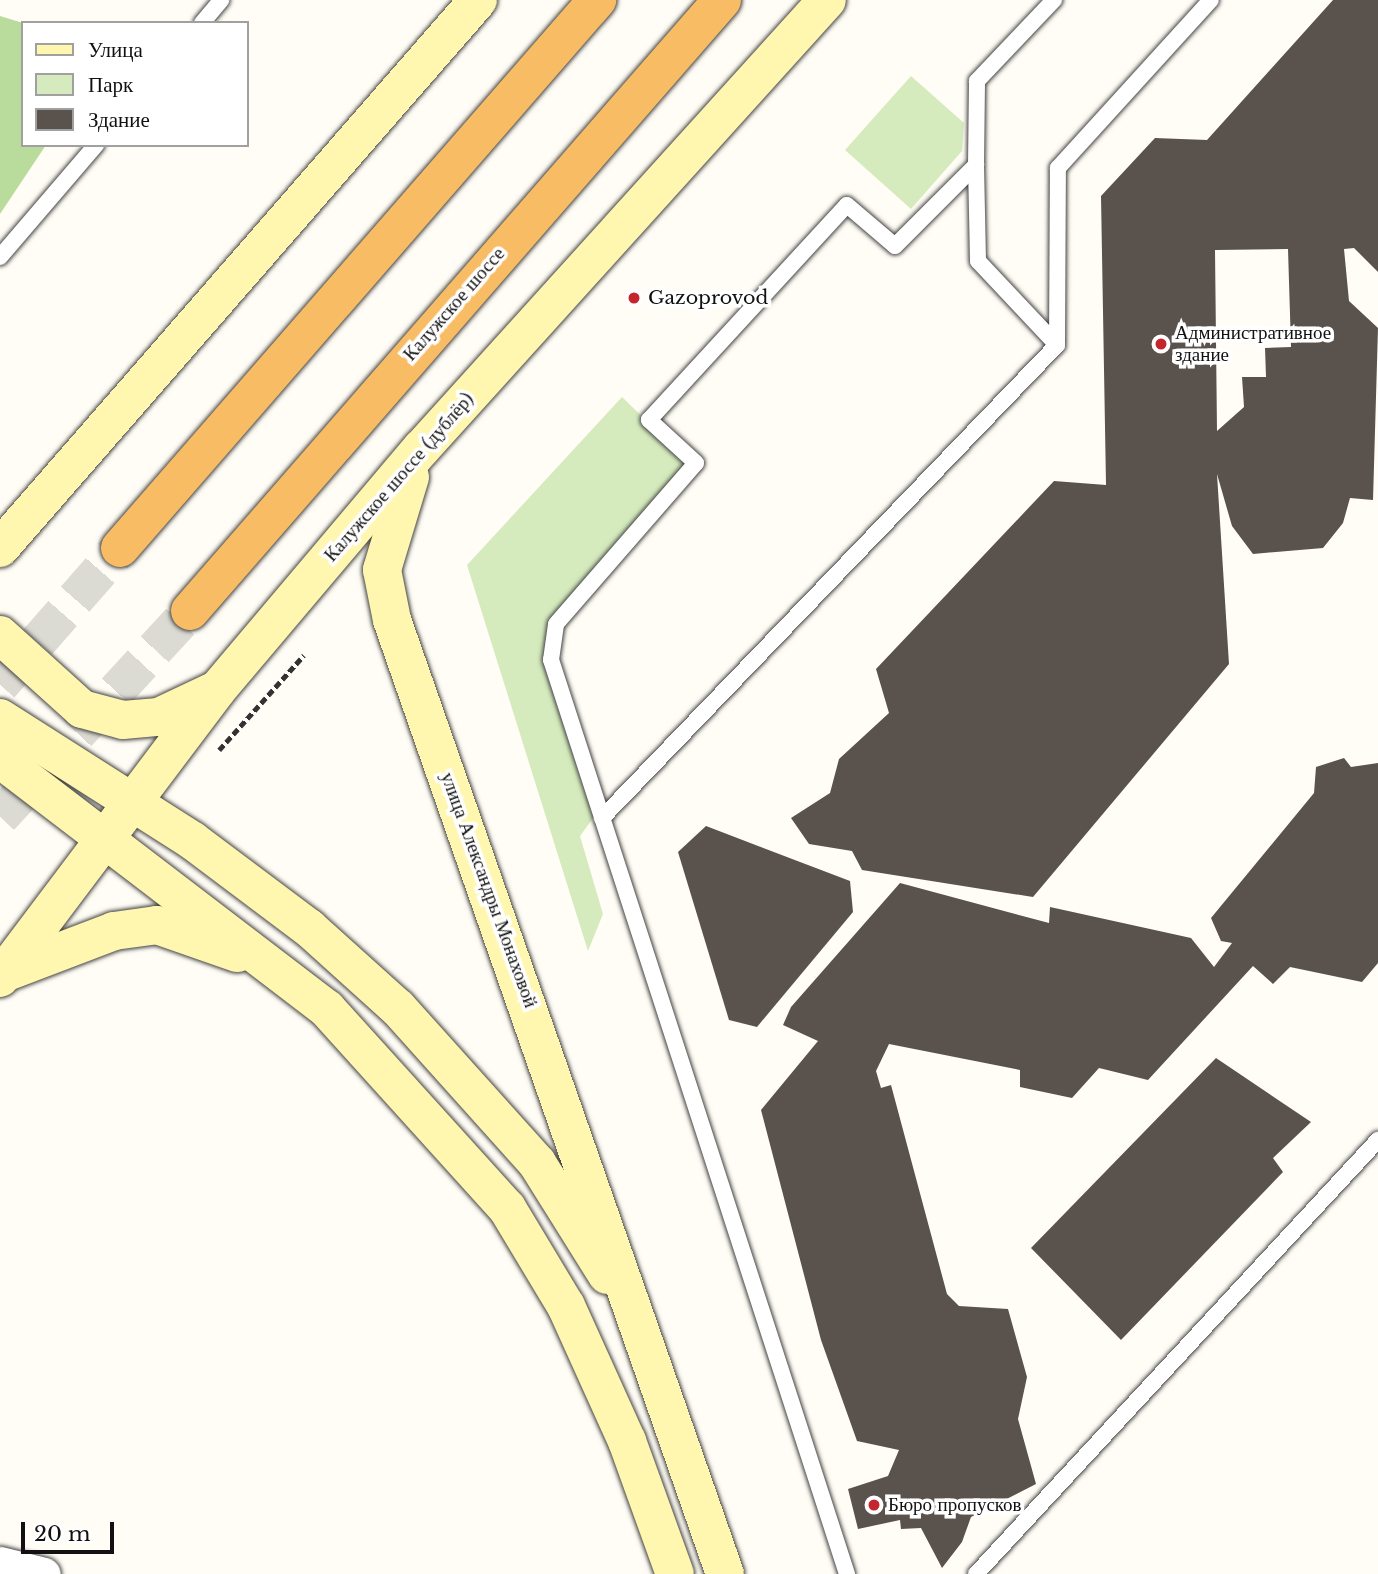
<!DOCTYPE html>
<html>
<head>
<meta charset="utf-8">
<style>
  body { margin:0 }
  #map { position:relative; width:1378px; height:1574px; overflow:hidden; background:#fffdf5; font-family:"Libre Baskerville",serif }
  div>[style] { position:absolute }
  .green>* { inset:0; background:#d5ebbd }
  .forest>* { inset:0; background:#b9dc9c }
  .building>* { inset:0; background:#5a524d }
  .trunk-tunnel>* { height:38px; margin-top:-19px; transform-origin:0; background:repeating-linear-gradient(90deg,#dbdad3 0 38px,transparent 0 57px) }
  .path>* { height:4.5px; margin-top:-2.25px; transform-origin:0; background:repeating-linear-gradient(90deg,#333 0 7px,transparent 0 10.5px) }
  .roads { filter:drop-shadow(0 0 2px #444) drop-shadow(0 0 2px #444) }
  .service>* { height:16px; margin:-8px; padding:0 8px; transform-origin:8px; border-radius:8px; background:#fff }
  .minor>* { height:33px; margin:-16.5px; padding:0 16.5px; transform-origin:16.5px; border-radius:16.5px; background:#fff }
  .secondary>* { height:38px; margin:-19px; padding:0 19px; transform-origin:19px; border-radius:19px; background:#fff6b0 }
  .trunk>* { height:38px; margin:-19px; padding:0 19px; transform-origin:19px; border-radius:19px; background:#f7bc64 }
  .dots>* { width:19px; height:19px; translate:-50% -50%; box-sizing:border-box; border:4px solid #fff; border-radius:50% }
  span { translate:-50% -50%; white-space:nowrap; text-align:center; line-height:1.15; -webkit-text-stroke:7px #fff; paint-order:stroke }
  .poi-label { font-size:19px; color:#111 }
  .left { translate:0 -50%; text-align:left }
  .street-label { font-size:19px; color:#111 }
  .legend { position:absolute; left:21px; top:21px; width:228px; height:126px; box-sizing:border-box; background:#fff; border:2px solid #a0a0a0; margin:0; padding:9px 12px; list-style:none; font-size:21px; color:#111 }
  .legend li { display:flex; align-items:center; gap:14px; height:35px }
  .legend b { width:35px; border:2px solid #a0a0a0 }
  .scale { position:absolute; left:21px; top:1522px; width:93px; height:32px; box-sizing:border-box; border:4px solid #111; border-top:0; padding-left:9px; font-size:21px; line-height:24px; white-space:nowrap; color:#111; -webkit-text-stroke:5px #fff; paint-order:stroke }
</style>
</head>
<body>
<div id="map">
  <div class="green">
    <div style="clip-path:polygon(911px 76px,964px 123px,962px 151px,911px 209px,845px 150px)"></div>
    <div style="clip-path:polygon(622px 397px,688px 461px,551px 624px,545px 661px,596px 814px,580px 836px,603px 914px,588px 951px,467px 565px)"></div>
  </div>
  <div class="forest">
    <div style="clip-path:polygon(0 16px,23px 23px,23px 145px,46px 145px,0 214px)"></div>
  </div>
  <div class="building">
    <div style="clip-path:polygon(evenodd,1333px 0,1378px 0,1378px 272px,1354px 248px,1344px 249px,1349px 301px,1378px 328px,1373px 500px,1350px 498px,1343px 523px,1323px 548px,1253px 554px,1232px 526px,1217px 474px,1229px 664px,1033px 897px,862px 870px,852px 851px,809px 844px,791px 818px,830px 793px,839px 759px,889px 713px,876px 669px,1054px 481px,1106px 485px,1101px 196px,1155px 138px,1207px 140px,1333px 0,1288px 249px,1291px 347px,1265px 348px,1266px 377px,1242px 377px,1244px 407px,1217px 431px,1215px 250px,1288px 249px)"></div>
    <div style="clip-path:polygon(1344px 758px,1351px 767px,1378px 763px,1378px 963px,1362px 982px,1290px 967px,1273px 984px,1253px 966px,1148px 1080px,1099px 1068px,1072px 1098px,1020px 1087px,1020px 1070px,889px 1044px,876px 1071px,881px 1088px,891px 1085px,947px 1294px,959px 1306px,1008px 1309px,1027px 1377px,1018px 1419px,1036px 1484px,971px 1517px,962px 1542px,942px 1568px,921px 1528px,901px 1529px,900px 1520px,858px 1529px,848px 1489px,888px 1476px,899px 1450px,857px 1441px,821px 1340px,761px 1110px,818px 1041px,783px 1025px,791px 1007px,900px 883px,1049px 923px,1050px 907px,1191px 938px,1214px 967px,1232px 943px,1221px 941px,1211px 918px,1314px 793px,1316px 767px)"></div>
    <div style="clip-path:polygon(706px 826px,850px 881px,853px 912px,757px 1027px,729px 1020px,678px 852px)"></div>
    <div style="clip-path:polygon(1216px 1058px,1311px 1122px,1273px 1158px,1283px 1172px,1121px 1340px,1031px 1248px)"></div>
  </div>
  <div class="trunk-tunnel">
    <div style="left:0;top:685px;width:182px;rotate:-48.8deg"></div>
    <div style="left:0;top:817px;width:280px;rotate:-47.3deg"></div>
  </div>
  <div class="path">
    <div style="left:219px;top:750px;width:127px;rotate:-48.2deg"></div>
  </div>
  <div class="roads">
    <div class="service">
      <div style="left:202px;top:23px;width:30px;rotate:-50deg"></div>
      <div style="left:976px;top:165px;width:96px;rotate:88.8deg"></div>
      <div style="left:978px;top:261px;width:115px;rotate:46.8deg"></div>
      <div style="left:0;top:257px;width:148px;rotate:-49.4deg"></div>
      <div style="left:602px;top:818px;width:656px;rotate:-46.11deg"></div>
      <div style="left:1057px;top:345px;width:177px;rotate:-89.7deg"></div>
      <div style="left:1058px;top:168px;width:227px;rotate:-47.7deg"></div>
      <div style="left:847px;top:1574px;width:961px;rotate:-107.94deg"></div>
      <div style="left:551px;top:660px;width:36px;rotate:-82deg"></div>
      <div style="left:556px;top:624px;width:213px;rotate:-49deg"></div>
      <div style="left:696px;top:463px;width:64px;rotate:-137.5deg"></div>
      <div style="left:649px;top:420px;width:292px;rotate:-47.4deg"></div>
      <div style="left:847px;top:205px;width:63px;rotate:40.5deg"></div>
      <div style="left:895px;top:246px;width:115px;rotate:-45deg"></div>
      <div style="left:976px;top:165px;width:84px;rotate:-89.3deg"></div>
      <div style="left:977px;top:81px;width:112px;rotate:-46.5deg"></div>
      <div style="left:976px;top:1574px;width:592px;rotate:-47.19deg"></div>
    </div>
    <div class="minor">
      <div style="left:0;top:1563px;width:45px;rotate:14deg"></div>
    </div>
    <div class="secondary">
      <div style="left:410px;top:477px;width:97px;rotate:106.8deg"></div>
      <div style="left:382px;top:570px;width:51px;rotate:78.7deg"></div>
      <div style="left:392px;top:620px;width:1010px;rotate:70.76deg"></div>
      <div style="left:0;top:548px;width:727px;rotate:-48.9deg"></div>
      <div style="left:0;top:635px;width:110px;rotate:42.1deg"></div>
      <div style="left:82px;top:709px;width:42px;rotate:15deg"></div>
      <div style="left:123px;top:720px;width:36px;rotate:-5deg"></div>
      <div style="left:159px;top:717px;width:61px;rotate:-25.3deg"></div>
      <div style="left:0;top:718px;width:229px;rotate:32.5deg"></div>
      <div style="left:193px;top:841px;width:145px;rotate:36.9deg"></div>
      <div style="left:309px;top:928px;width:120px;rotate:42deg"></div>
      <div style="left:398px;top:1008px;width:208px;rotate:48.1deg"></div>
      <div style="left:537px;top:1163px;width:132px;rotate:58deg"></div>
      <div style="left:0;top:759px;width:412px;rotate:37.4deg"></div>
      <div style="left:327px;top:1009px;width:268px;rotate:47.9deg"></div>
      <div style="left:507px;top:1208px;width:114px;rotate:59deg"></div>
      <div style="left:566px;top:1306px;width:148px;rotate:65.7deg"></div>
      <div style="left:627px;top:1441px;width:141px;rotate:70.2deg"></div>
      <div style="left:4px;top:973px;width:118px;rotate:-20.9deg"></div>
      <div style="left:114px;top:931px;width:43px;rotate:-7.9deg"></div>
      <div style="left:157px;top:925px;width:85px;rotate:19.3deg"></div>
      <div style="left:0;top:978px;width:361px;rotate:-53deg"></div>
      <div style="left:217px;top:690px;width:316px;rotate:-49.8deg"></div>
      <div style="left:421px;top:449px;width:605px;rotate:-47.88deg"></div>
    </div>
    <div class="trunk">
      <div style="left:120px;top:548px;width:727px;rotate:-48.96deg"></div>
      <div style="left:190px;top:611px;width:810px;rotate:-48.95deg"></div>
    </div>
  </div>
  <div class="dots">
    <div style="left:634px;top:298px;background:#c4262e"></div>
    <div style="left:1161px;top:344px;background:#c4262e"></div>
    <div style="left:874px;top:1505px;background:#c4262e"></div>
  </div>
  <div class="poi-label">
    <span class="left" style="left:648px;top:298px">Gazoprovod</span>
    <span class="left" style="left:1175px;top:344px">Административное<br>здание</span>
    <span class="left" style="left:888px;top:1505px">Бюро пропусков</span>
  </div>
  <div class="street-label">
    <span style="left:454px;top:304px;rotate:-49deg">Калужское шоссе</span>
    <span style="left:399px;top:477px;rotate:-49deg">Калужское шоссе (дублёр)</span>
    <span style="left:489px;top:890px;rotate:70deg">улица Александры Монаховой</span>
  </div>
  <ul class="legend">
  <li><b style="height:9px;background:#fff6b0"></b>Улица</li>
  <li><b style="height:19px;background:#d5ebbd"></b>Парк</li>
  <li><b style="height:19px;background:#5a524d"></b>Здание</li>
  </ul>
  <div class="scale">20 m</div>
</div>
</body>
</html>
